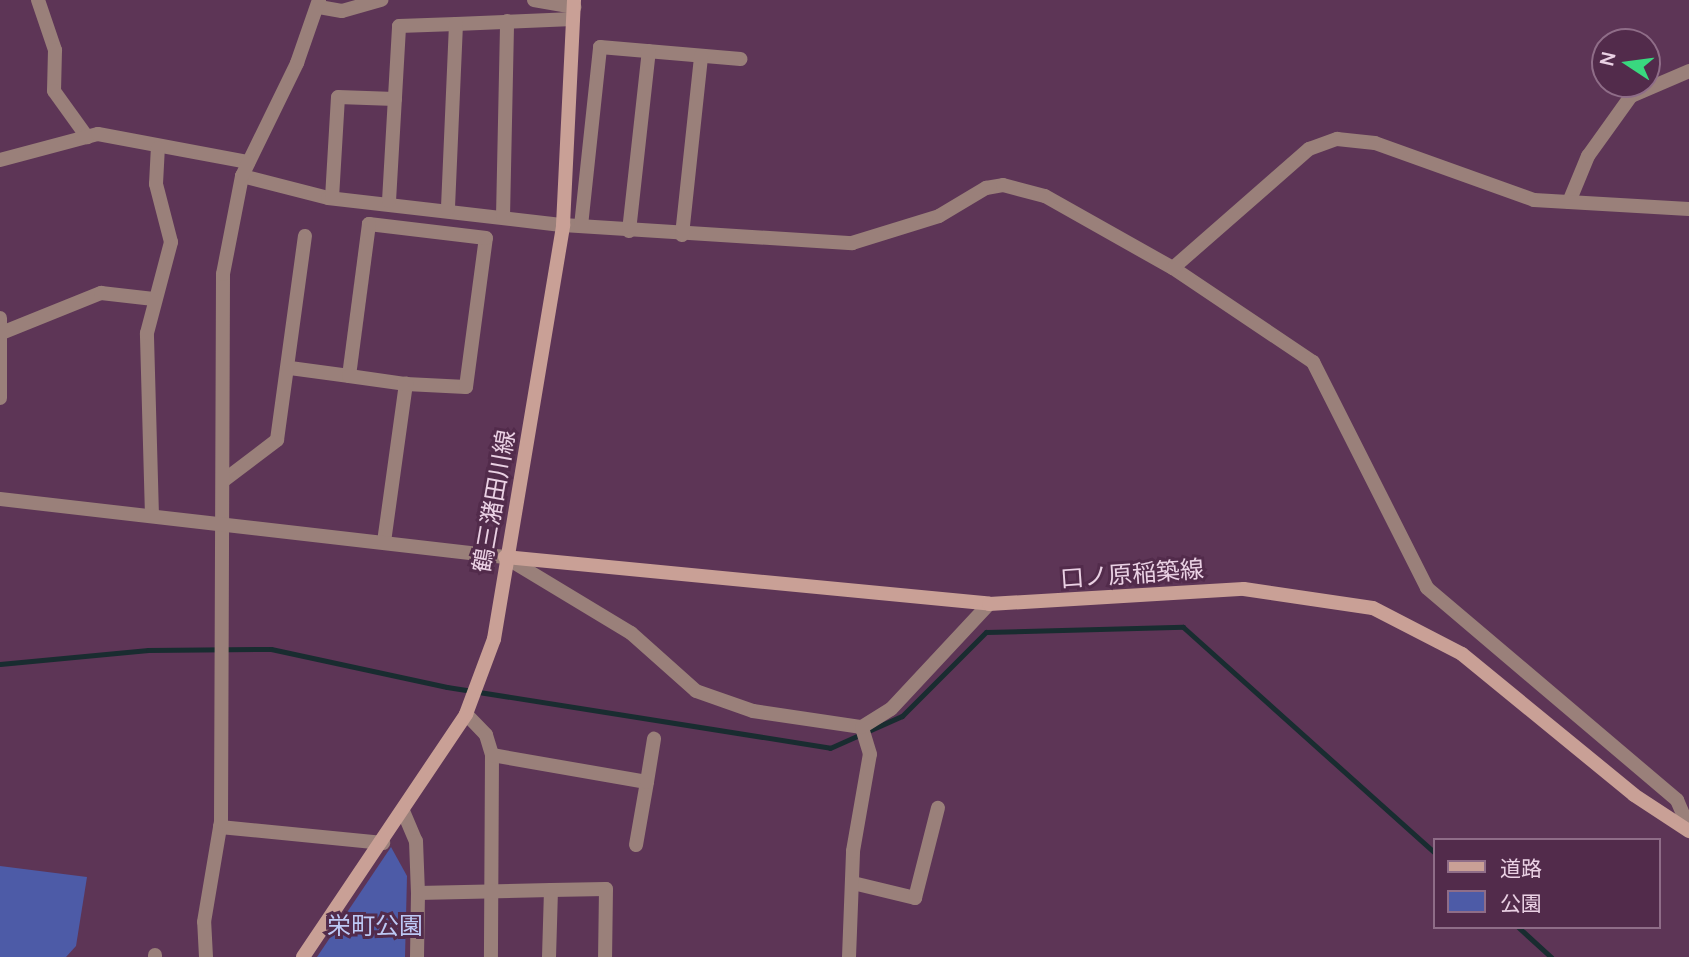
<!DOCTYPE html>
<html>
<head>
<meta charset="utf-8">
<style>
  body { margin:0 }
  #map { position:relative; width:1689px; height:957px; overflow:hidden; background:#5d3556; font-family:Manrope,"Noto Sans JP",sans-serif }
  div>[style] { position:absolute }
  .green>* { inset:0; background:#4d5ba7 }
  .stream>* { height:5px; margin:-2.5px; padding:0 2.5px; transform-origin:2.5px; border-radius:2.5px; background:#192c30 }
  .minor>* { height:14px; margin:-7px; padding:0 7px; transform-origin:7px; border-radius:7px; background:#9a807a }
  .tertiary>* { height:14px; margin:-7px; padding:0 7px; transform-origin:7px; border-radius:7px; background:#9a807a }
  .secondary>* { height:14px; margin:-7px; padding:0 7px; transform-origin:7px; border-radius:7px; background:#c9a096 }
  span { translate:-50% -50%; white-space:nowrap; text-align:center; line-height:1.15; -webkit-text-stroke:6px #522b4b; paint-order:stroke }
  .street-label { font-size:24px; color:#ead1e4 }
  .park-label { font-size:24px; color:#bdc9f5 }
  .legend { position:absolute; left:1433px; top:838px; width:228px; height:91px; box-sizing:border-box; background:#522b4b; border:2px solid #8f6d88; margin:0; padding:9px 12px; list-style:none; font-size:21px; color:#ead1e4 }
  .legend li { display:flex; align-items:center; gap:14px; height:35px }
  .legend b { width:35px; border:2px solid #8f6d88 }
  .north { position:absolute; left:1591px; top:28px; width:70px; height:70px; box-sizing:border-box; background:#522b4b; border:2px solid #8f6d88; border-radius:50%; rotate:283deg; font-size:19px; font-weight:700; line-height:28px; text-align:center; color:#ead1e4 }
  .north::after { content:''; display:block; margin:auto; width:24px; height:32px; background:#39d87f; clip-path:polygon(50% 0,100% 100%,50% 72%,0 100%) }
</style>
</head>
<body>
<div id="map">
  <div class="green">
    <div style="clip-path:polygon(391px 847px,407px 876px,405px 957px,317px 957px)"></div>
    <div style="clip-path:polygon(0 866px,87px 877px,76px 946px,66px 957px,0 957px)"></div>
  </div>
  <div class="stream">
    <div style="left:0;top:664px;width:149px;rotate:-5.4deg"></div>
    <div style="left:148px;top:650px;width:123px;rotate:-0.5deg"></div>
    <div style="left:271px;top:649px;width:180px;rotate:12.2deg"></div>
    <div style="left:447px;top:687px;width:388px;rotate:9deg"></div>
    <div style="left:830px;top:748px;width:79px;rotate:-24deg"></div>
    <div style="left:902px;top:716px;width:119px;rotate:-45deg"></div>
    <div style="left:986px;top:632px;width:197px;rotate:-1.5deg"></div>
    <div style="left:1183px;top:627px;width:338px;rotate:41.9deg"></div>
    <div style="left:1518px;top:927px;width:45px;rotate:42.3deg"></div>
  </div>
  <div class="minor">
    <div style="left:38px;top:0;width:53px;rotate:71.2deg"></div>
    <div style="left:55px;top:50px;width:41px;rotate:91.4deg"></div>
    <div style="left:54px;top:91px;width:57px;rotate:54.3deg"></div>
    <div style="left:534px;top:0;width:41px;rotate:9.9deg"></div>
    <div style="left:319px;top:7px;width:23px;rotate:10deg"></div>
    <div style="left:342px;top:11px;width:41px;rotate:-15.8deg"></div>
    <div style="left:456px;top:24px;width:117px;rotate:-2.4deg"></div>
    <div style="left:0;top:160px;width:101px;rotate:-14.9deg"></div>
    <div style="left:98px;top:134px;width:153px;rotate:10.6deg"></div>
    <div style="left:242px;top:176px;width:89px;rotate:14.3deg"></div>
    <div style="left:328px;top:198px;width:237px;rotate:6.6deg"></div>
    <div style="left:563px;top:225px;width:290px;rotate:3.6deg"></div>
    <div style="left:852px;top:243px;width:91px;rotate:-17.2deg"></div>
    <div style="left:939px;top:216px;width:55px;rotate:-30.8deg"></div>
    <div style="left:986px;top:188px;width:17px;rotate:-10deg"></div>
    <div style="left:1003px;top:185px;width:43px;rotate:14.7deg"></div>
    <div style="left:1045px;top:196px;width:147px;rotate:29.4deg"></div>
    <div style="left:1173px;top:268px;width:169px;rotate:33.9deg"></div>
    <div style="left:1313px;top:362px;width:253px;rotate:63.2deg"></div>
    <div style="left:1427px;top:588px;width:328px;rotate:40.3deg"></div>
    <div style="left:1677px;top:800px;width:30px;rotate:67deg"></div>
    <div style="left:332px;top:198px;width:101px;rotate:-86.6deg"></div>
    <div style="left:338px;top:97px;width:57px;rotate:2deg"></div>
    <div style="left:389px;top:201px;width:175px;rotate:-86.7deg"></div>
    <div style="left:399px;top:26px;width:57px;rotate:-2deg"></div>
    <div style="left:456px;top:24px;width:185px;rotate:92.5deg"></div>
    <div style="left:1569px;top:202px;width:50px;rotate:-67.6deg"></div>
    <div style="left:1588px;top:156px;width:74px;rotate:-54.4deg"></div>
    <div style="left:1631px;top:96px;width:63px;rotate:-23.3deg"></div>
    <div style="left:503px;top:217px;width:196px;rotate:-88.8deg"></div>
    <div style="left:581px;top:226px;width:180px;rotate:-83.9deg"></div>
    <div style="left:600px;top:47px;width:141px;rotate:4.9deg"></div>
    <div style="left:629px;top:231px;width:181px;rotate:-83.7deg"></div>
    <div style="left:682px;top:235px;width:180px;rotate:-83.9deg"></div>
    <div style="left:1173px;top:268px;width:181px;rotate:-41.2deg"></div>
    <div style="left:1309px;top:149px;width:30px;rotate:-20deg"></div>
    <div style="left:1337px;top:139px;width:38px;rotate:6deg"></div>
    <div style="left:1375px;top:143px;width:169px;rotate:19.7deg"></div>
    <div style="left:1534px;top:200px;width:155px;rotate:3.3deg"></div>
    <div style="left:0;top:318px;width:80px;rotate:90deg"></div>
    <div style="left:4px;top:332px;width:105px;rotate:-21.9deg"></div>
    <div style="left:101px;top:293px;width:53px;rotate:6.5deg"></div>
    <div style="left:290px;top:368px;width:60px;rotate:7.7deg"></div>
    <div style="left:223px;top:481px;width:68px;rotate:-37.2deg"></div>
    <div style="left:277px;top:440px;width:206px;rotate:-82.2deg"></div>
    <div style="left:152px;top:516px;width:183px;rotate:-91.6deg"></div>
    <div style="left:147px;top:333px;width:94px;rotate:-75.2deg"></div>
    <div style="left:171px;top:242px;width:60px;rotate:-104.5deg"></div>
    <div style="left:156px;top:184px;width:36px;rotate:-87deg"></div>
    <div style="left:384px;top:542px;width:160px;rotate:-82.1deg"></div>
    <div style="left:406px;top:384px;width:60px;rotate:2.9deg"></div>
    <div style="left:466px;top:387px;width:150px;rotate:-82.4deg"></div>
    <div style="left:486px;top:238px;width:118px;rotate:-173.2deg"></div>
    <div style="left:369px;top:224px;width:153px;rotate:97.5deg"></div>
    <div style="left:349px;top:376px;width:58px;rotate:8deg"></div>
    <div style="left:505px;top:557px;width:147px;rotate:31.1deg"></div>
    <div style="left:631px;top:633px;width:87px;rotate:41.7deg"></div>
    <div style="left:696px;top:691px;width:60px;rotate:19.3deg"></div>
    <div style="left:753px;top:711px;width:110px;rotate:8.4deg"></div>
    <div style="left:466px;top:714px;width:29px;rotate:46deg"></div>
    <div style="left:486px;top:735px;width:21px;rotate:73deg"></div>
    <div style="left:492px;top:755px;width:202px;rotate:90.3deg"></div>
    <div style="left:492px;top:755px;width:157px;rotate:9.9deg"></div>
    <div style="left:647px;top:782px;width:64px;rotate:99.9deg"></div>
    <div style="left:647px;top:782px;width:44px;rotate:-80.8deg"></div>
    <div style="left:403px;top:811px;width:33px;rotate:67deg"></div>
    <div style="left:416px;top:841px;width:52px;rotate:87.8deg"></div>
    <div style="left:220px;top:827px;width:164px;rotate:5.6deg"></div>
    <div style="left:853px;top:883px;width:64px;rotate:13.6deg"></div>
    <div style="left:915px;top:898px;width:93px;rotate:-75.7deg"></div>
    <div style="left:551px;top:890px;width:55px;rotate:-1deg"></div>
    <div style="left:606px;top:889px;width:68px;rotate:90.8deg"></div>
    <div style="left:155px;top:955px;width:2px;rotate:90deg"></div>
    <div style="left:206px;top:957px;width:35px;rotate:-93deg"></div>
    <div style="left:204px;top:922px;width:101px;rotate:-80.4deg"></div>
    <div style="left:221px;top:822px;width:548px;rotate:-89.79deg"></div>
    <div style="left:223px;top:274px;width:100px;rotate:-79deg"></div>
    <div style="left:242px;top:176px;width:126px;rotate:-64deg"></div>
    <div style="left:297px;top:63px;width:67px;rotate:-70.8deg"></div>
    <div style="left:417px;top:957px;width:64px;rotate:-89.1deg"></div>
    <div style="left:418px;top:893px;width:133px;rotate:-1.3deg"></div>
    <div style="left:551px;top:890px;width:67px;rotate:91.7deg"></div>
    <div style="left:849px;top:957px;width:106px;rotate:-87.8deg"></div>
    <div style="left:853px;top:851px;width:98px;rotate:-80.1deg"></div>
    <div style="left:870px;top:754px;width:28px;rotate:-107deg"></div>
    <div style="left:862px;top:727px;width:34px;rotate:-32deg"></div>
    <div style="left:891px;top:709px;width:144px;rotate:-47deg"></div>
  </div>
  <div class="tertiary">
    <div style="left:0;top:499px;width:508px;rotate:6.55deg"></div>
  </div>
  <div class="secondary">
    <div style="left:505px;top:557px;width:486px;rotate:5.5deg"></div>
    <div style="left:989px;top:604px;width:255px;rotate:-3.4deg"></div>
    <div style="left:1244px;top:589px;width:130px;rotate:8.4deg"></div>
    <div style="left:1373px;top:608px;width:100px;rotate:27.3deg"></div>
    <div style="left:1462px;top:654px;width:222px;rotate:39.3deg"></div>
    <div style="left:1634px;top:795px;width:66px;rotate:33.2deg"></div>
    <div style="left:303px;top:957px;width:293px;rotate:-56.1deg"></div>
    <div style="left:466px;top:714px;width:80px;rotate:-69.5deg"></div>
    <div style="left:494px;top:639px;width:420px;rotate:-80.5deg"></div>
    <div style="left:563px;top:225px;width:225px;rotate:-87.2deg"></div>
  </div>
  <div class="street-label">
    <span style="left:493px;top:501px;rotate:-80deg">鶴三潴田川線</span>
    <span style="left:1132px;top:573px;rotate:-4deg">口ノ原稲築線</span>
  </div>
  <div class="park-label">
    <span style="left:375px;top:925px">栄町公園</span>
  </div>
  <ul class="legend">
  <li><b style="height:9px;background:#c9a096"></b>道路</li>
  <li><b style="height:19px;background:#4d5ba7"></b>公園</li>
  </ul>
  <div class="north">N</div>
</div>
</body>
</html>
